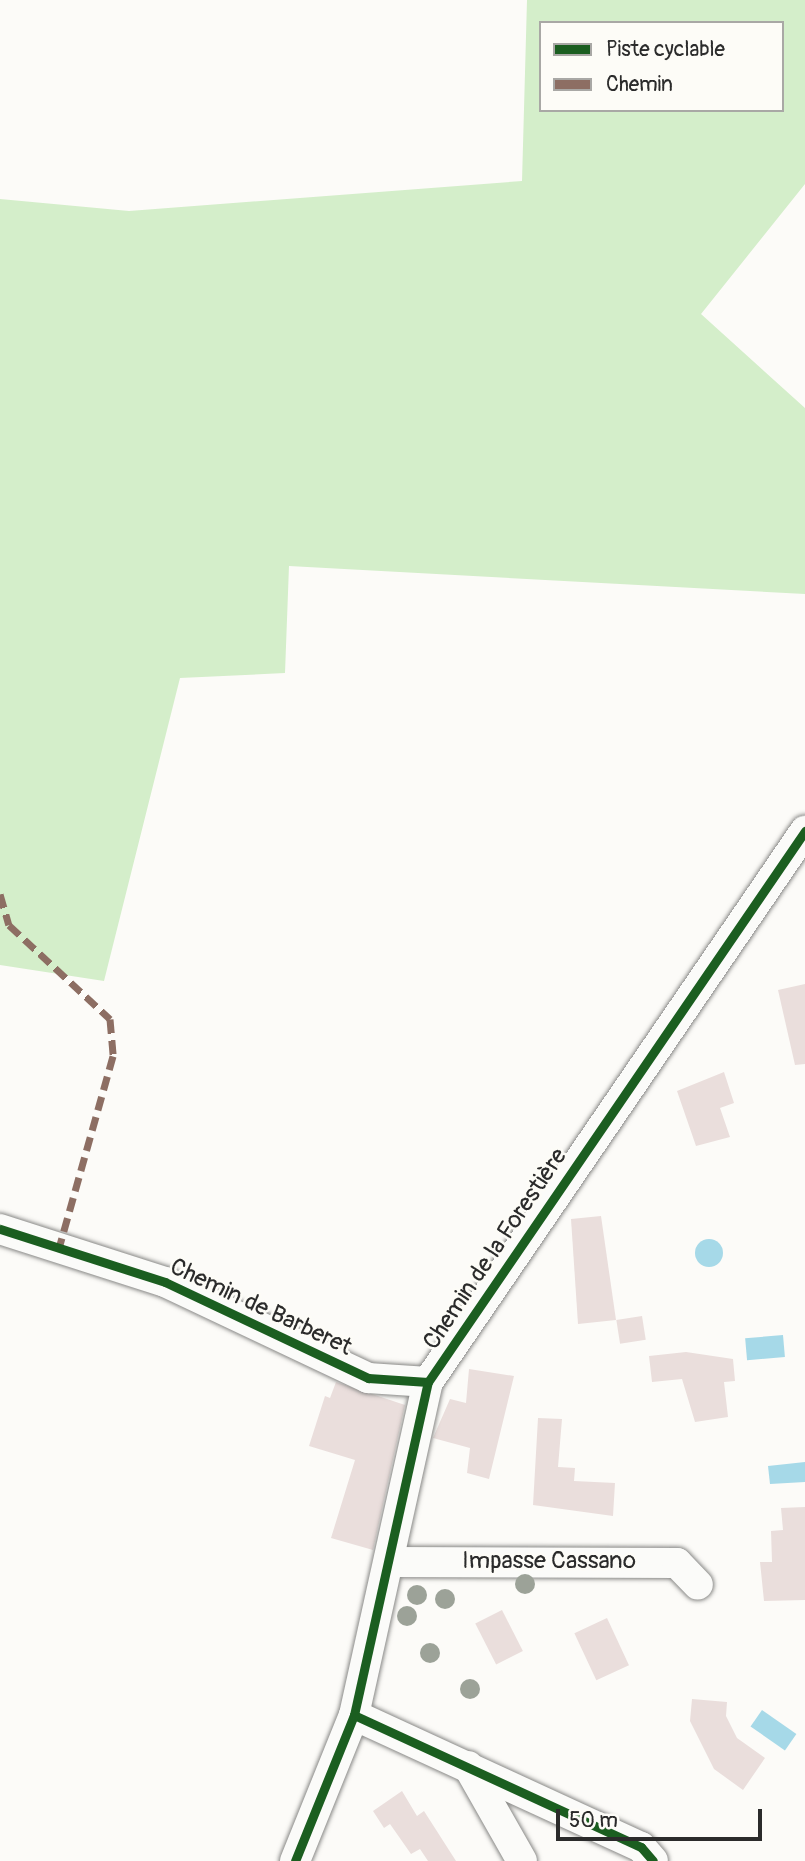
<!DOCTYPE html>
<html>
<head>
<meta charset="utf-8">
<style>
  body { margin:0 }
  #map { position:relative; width:805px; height:1861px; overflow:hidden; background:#fcfbf8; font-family:Pangolin,sans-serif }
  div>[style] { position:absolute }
  .green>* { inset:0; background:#d4eeca }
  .water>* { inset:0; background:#a6d9e8; transform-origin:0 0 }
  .round { border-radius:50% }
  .building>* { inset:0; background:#eadedc; transform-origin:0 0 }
  .roads { filter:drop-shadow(0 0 2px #898987) drop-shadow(0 0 2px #898987) }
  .street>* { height:30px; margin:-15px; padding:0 15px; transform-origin:15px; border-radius:15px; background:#fbfbf9 }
  .quiet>* { height:7px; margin-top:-3.5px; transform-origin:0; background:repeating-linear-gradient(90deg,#8d6e63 0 14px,transparent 0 21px) }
  .cycleway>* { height:9px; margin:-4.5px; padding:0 4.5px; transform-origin:4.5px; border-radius:4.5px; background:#1b5e20 }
  .trees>* { width:20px; height:20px; margin:-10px; border-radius:50%; background:#9ca298 }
  span { translate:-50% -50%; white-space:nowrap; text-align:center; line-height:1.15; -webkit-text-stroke:5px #fdfcf7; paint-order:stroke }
  .street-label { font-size:24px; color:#2b2b2b }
  .legend { position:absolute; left:539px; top:21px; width:245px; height:91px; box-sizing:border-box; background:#fdfcf7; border:2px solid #a9a8a5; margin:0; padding:9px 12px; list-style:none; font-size:21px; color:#2b2b2b }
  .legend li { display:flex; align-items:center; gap:14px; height:35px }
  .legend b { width:35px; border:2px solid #a9a8a5 }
  .scale { position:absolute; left:556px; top:1809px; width:206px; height:32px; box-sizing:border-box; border:4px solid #2b2b2b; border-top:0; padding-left:9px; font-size:21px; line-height:24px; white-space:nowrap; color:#2b2b2b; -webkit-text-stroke:5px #fdfcf7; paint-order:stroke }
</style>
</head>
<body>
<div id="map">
  <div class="green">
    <div style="clip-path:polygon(evenodd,527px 0,805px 0,805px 184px,701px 314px,805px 408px,805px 594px,289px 566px,285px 673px,180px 678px,104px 981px,0 965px,0 199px,129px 211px,522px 181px,527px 0,541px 23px,782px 23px,782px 110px,541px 110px,541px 23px)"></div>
  </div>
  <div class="water">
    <div class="round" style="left:695px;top:1239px;width:28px;height:28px"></div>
    <div style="left:783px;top:1335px;width:22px;height:38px;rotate:85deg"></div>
    <div style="clip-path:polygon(805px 1462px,805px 1482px,770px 1484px,768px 1466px)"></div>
    <div style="left:762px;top:1710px;width:42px;height:20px;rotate:35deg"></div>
  </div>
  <div class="building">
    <div style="clip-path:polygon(805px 984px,805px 1064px,795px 1065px,778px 990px)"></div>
    <div style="clip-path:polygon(724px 1072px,734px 1103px,720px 1108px,730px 1137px,696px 1146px,677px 1091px)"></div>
    <div style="clip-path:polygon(601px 1216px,616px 1320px,578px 1324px,571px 1219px)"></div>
    <div style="left:642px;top:1316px;width:24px;height:26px;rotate:81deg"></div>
    <div style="clip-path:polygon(686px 1352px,733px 1359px,735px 1381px,724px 1382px,728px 1417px,695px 1422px,682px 1379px,652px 1382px,649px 1356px)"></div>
    <div style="clip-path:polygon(469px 1369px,514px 1376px,489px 1479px,467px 1473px,470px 1448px,433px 1438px,450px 1399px,466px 1403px)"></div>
    <div style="clip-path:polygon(336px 1382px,405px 1405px,373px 1550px,331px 1538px,355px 1460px,309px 1446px,325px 1396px,330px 1398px)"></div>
    <div style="clip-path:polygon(538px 1418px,562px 1419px,558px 1467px,575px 1468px,574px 1481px,615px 1483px,613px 1516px,533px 1505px)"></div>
    <div style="clip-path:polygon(805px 1507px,805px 1600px,764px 1601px,760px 1562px,772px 1562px,771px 1531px,783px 1530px,781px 1508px)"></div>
    <div style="left:502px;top:1610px;width:46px;height:30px;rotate:63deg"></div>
    <div style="left:607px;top:1618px;width:52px;height:36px;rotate:65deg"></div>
    <div style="clip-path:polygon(692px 1699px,727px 1702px,726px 1716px,737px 1738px,765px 1758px,743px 1790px,714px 1769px,690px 1721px)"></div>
    <div style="clip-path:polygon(402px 1791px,417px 1816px,424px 1811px,456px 1861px,428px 1861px,420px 1849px,411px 1854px,390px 1824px,384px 1828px,373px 1811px)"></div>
  </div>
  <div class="roads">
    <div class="street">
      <div style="left:0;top:1229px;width:173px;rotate:17.8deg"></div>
      <div style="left:165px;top:1282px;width:225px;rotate:25.3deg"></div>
      <div style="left:368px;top:1378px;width:60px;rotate:3.8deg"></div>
      <div style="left:390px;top:1562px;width:287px;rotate:0.2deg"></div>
      <div style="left:677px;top:1563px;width:30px;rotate:46deg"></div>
      <div style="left:354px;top:1715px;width:316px;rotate:24.7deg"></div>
      <div style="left:641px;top:1847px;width:18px;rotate:49deg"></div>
      <div style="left:468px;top:1766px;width:109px;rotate:60.4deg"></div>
      <div style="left:295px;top:1861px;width:157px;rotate:-68deg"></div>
      <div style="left:354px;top:1715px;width:341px;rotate:-77.5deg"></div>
      <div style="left:428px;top:1382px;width:668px;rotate:-55.62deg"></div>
    </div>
  </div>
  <div class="quiet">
    <div style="left:0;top:894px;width:32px;rotate:74deg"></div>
    <div style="left:9px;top:925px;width:138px;rotate:42.9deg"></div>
    <div style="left:110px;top:1019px;width:37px;rotate:85deg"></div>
    <div style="left:113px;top:1056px;width:196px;rotate:105.7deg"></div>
  </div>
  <div class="cycleway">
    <div style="left:0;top:1229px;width:173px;rotate:17.8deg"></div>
    <div style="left:165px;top:1282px;width:225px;rotate:25.3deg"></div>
    <div style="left:368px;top:1378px;width:60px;rotate:3.8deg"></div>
    <div style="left:354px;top:1715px;width:316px;rotate:24.7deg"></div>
    <div style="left:641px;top:1847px;width:18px;rotate:49deg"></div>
    <div style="left:295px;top:1861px;width:157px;rotate:-68deg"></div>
    <div style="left:354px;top:1715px;width:341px;rotate:-77.5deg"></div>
    <div style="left:428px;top:1382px;width:668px;rotate:-55.62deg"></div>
  </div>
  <div class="trees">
    <div style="left:525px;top:1584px"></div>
    <div style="left:417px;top:1595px"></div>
    <div style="left:445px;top:1599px"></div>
    <div style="left:407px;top:1616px"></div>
    <div style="left:430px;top:1653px"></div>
    <div style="left:470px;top:1689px"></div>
  </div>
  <div class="street-label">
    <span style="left:495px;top:1249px;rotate:-56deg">Chemin de la Forestière</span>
    <span style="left:261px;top:1307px;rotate:25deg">Chemin de Barberet</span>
    <span style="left:549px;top:1561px">Impasse Cassano</span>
  </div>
  <ul class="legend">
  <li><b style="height:9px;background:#1b5e20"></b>Piste cyclable</li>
  <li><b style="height:9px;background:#8d6e63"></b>Chemin</li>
  </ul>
  <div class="scale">50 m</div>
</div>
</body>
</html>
